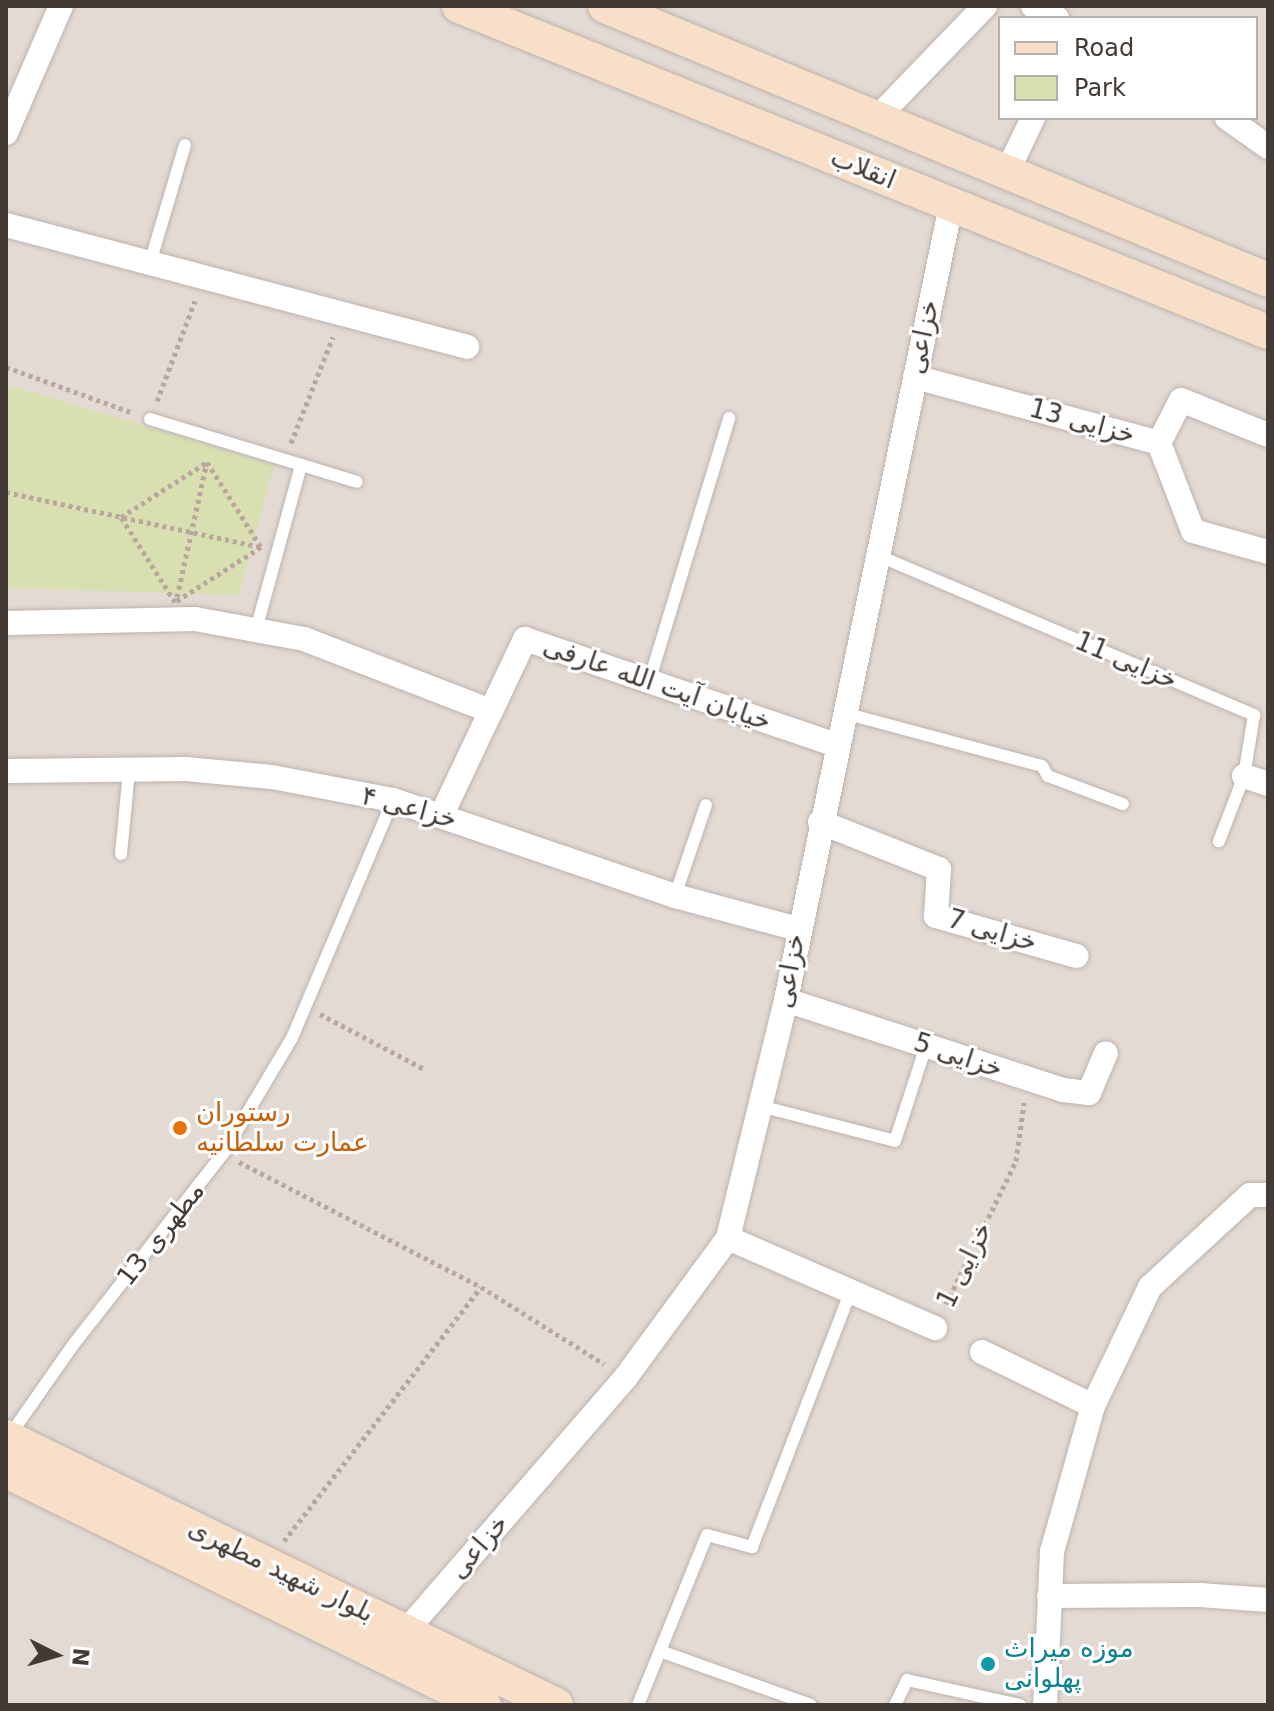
<!DOCTYPE html>
<html>
<head>
<meta charset="utf-8">
<style>
  body { margin:0 }
  #map { position:relative; width:1274px; height:1711px; overflow:hidden; background:#f0eae5; font-family:"DejaVu Sans","Noto Naskh Arabic",sans-serif }
  div>[style] { position:absolute }
  .residential>* { inset:0; background:#e3dad4 }
  .green>* { inset:0; background:#d8e0b2 }
  .path>* { height:5px; margin-top:-2.5px; transform-origin:0; background:repeating-linear-gradient(90deg,#baa79c 0 4px,transparent 0 8px) }
  .roads { filter:drop-shadow(0 0 2px #bdb3ac) drop-shadow(0 0 2px #bdb3ac) }
  .lane>* { height:12px; margin:-6px; padding:0 6px; transform-origin:6px; border-radius:6px; background:#fff }
  .street>* { height:24px; margin:-12px; padding:0 12px; transform-origin:12px; border-radius:12px; background:#fff }
  .secondary>* { height:34px; margin:-17px; padding:0 17px; transform-origin:17px; border-radius:17px; background:#f7dfc8 }
  .dots>* { width:22px; height:22px; translate:-50% -50%; box-sizing:border-box; border:4px solid #fff; border-radius:50% }
  span { translate:-50% -50%; white-space:nowrap; text-align:center; line-height:1.15; -webkit-text-stroke:6px #fff; paint-order:stroke }
  .street-label { font-size:26px; color:#423a35 }
  .food-label { font-size:26px; color:#c56008 }
  .left { translate:0 -50%; text-align:left }
  .culture-label { font-size:26px; color:#0d838f }
  .frame { position:absolute; inset:0; border:8px solid #423a35; pointer-events:none }
  .legend { position:absolute; left:998px; top:16px; width:260px; height:104px; box-sizing:border-box; background:#fff; border:2px solid #b3b0ae; margin:0; padding:10px 14px; list-style:none; font-size:24px; color:#423a35 }
  .legend li { display:flex; align-items:center; gap:16px; height:40px }
  .legend b { width:40px; border:2px solid #b3b0ae }
  .north { position:absolute; left:16px; top:1615px; width:80px; height:80px; -webkit-text-stroke:6px #fff; paint-order:stroke; rotate:95deg; font-size:22px; font-weight:700; line-height:32px; text-align:center; color:#423a35 }
  .north::after { content:''; display:block; margin:auto; width:28px; height:36px; background:#423a35; clip-path:polygon(50% 0,100% 100%,50% 72%,0 100%) }
</style>
</head>
<body>
<div id="map">
  <div class="residential">
    <div style="clip-path:polygon(evenodd,6px 6px,1268px 6px,1268px 1705px,6px 1705px,6px 6px,1000px 18px,1256px 18px,1256px 118px,1000px 118px,1000px 18px)"></div>
  </div>
  <div class="green">
    <div style="clip-path:polygon(6px 384px,274px 465px,239px 595px,6px 588px)"></div>
  </div>
  <div class="path">
    <div style="left:6px;top:367px;width:135px;rotate:19.9deg"></div>
    <div style="left:157px;top:401px;width:107px;rotate:-69.2deg"></div>
    <div style="left:291px;top:443px;width:114px;rotate:-68.4deg"></div>
    <div style="left:207px;top:462px;width:101px;rotate:57.6deg"></div>
    <div style="left:261px;top:547px;width:102px;rotate:147.4deg"></div>
    <div style="left:175px;top:602px;width:101px;rotate:-122.4deg"></div>
    <div style="left:121px;top:517px;width:102px;rotate:-32.6deg"></div>
    <div style="left:6px;top:492px;width:260px;rotate:12.2deg"></div>
    <div style="left:177px;top:597px;width:138px;rotate:-77.5deg"></div>
    <div style="left:320px;top:1014px;width:120px;rotate:27.8deg"></div>
    <div style="left:239px;top:1162px;width:272px;rotate:27.3deg"></div>
    <div style="left:481px;top:1287px;width:145px;rotate:32deg"></div>
    <div style="left:946px;top:1304px;width:159px;rotate:-63.9deg"></div>
    <div style="left:1016px;top:1161px;width:59px;rotate:-82.1deg"></div>
    <div style="left:284px;top:1541px;width:321px;rotate:-52.2deg"></div>
  </div>
  <div class="roads">
    <div class="lane">
      <div style="left:150px;top:263px;width:123px;rotate:-73.5deg"></div>
      <div style="left:150px;top:419px;width:216px;rotate:16.9deg"></div>
      <div style="left:877px;top:555px;width:410px;rotate:23deg"></div>
      <div style="left:1254px;top:715px;width:62px;rotate:99.3deg"></div>
      <div style="left:1244px;top:776px;width:70px;rotate:111deg"></div>
      <div style="left:256px;top:630px;width:171px;rotate:-74.7deg"></div>
      <div style="left:649px;top:682px;width:276px;rotate:-73.1deg"></div>
      <div style="left:844px;top:713px;width:205px;rotate:15deg"></div>
      <div style="left:1042px;top:766px;width:12px;rotate:59deg"></div>
      <div style="left:1048px;top:776px;width:80px;rotate:20.5deg"></div>
      <div style="left:121px;top:854px;width:83px;rotate:-84.5deg"></div>
      <div style="left:675px;top:896px;width:96px;rotate:-71.2deg"></div>
      <div style="left:760px;top:1106px;width:139px;rotate:14.5deg"></div>
      <div style="left:895px;top:1141px;width:100px;rotate:-71.9deg"></div>
      <div style="left:10px;top:1435px;width:110px;rotate:-55deg"></div>
      <div style="left:73px;top:1345px;width:243px;rotate:-51.9deg"></div>
      <div style="left:223px;top:1154px;width:135px;rotate:-59.3deg"></div>
      <div style="left:292px;top:1038px;width:259px;rotate:-67deg"></div>
      <div style="left:660px;top:1651px;width:160px;rotate:19.7deg"></div>
      <div style="left:638px;top:1705px;width:183px;rotate:-67.9deg"></div>
      <div style="left:707px;top:1535px;width:47px;rotate:14.9deg"></div>
      <div style="left:752px;top:1547px;width:275px;rotate:-68.9deg"></div>
      <div style="left:895px;top:1705px;width:28px;rotate:-64deg"></div>
      <div style="left:907px;top:1680px;width:116px;rotate:12.5deg"></div>
    </div>
    <div class="street">
      <div style="left:1033px;top:6px;width:27px;rotate:27deg"></div>
      <div style="left:1227px;top:118px;width:50px;rotate:35.3deg"></div>
      <div style="left:874px;top:121px;width:160px;rotate:-46deg"></div>
      <div style="left:6px;top:133px;width:138px;rotate:-66.6deg"></div>
      <div style="left:1006px;top:174px;width:62px;rotate:-64.3deg"></div>
      <div style="left:6px;top:225px;width:477px;rotate:14.8deg"></div>
      <div style="left:915px;top:377px;width:253px;rotate:15.1deg"></div>
      <div style="left:1159px;top:443px;width:48px;rotate:-62.9deg"></div>
      <div style="left:1181px;top:400px;width:94px;rotate:21.9deg"></div>
      <div style="left:1159px;top:443px;width:94px;rotate:68.9deg"></div>
      <div style="left:1193px;top:531px;width:78px;rotate:15.6deg"></div>
      <div style="left:6px;top:623px;width:189px;rotate:-1.2deg"></div>
      <div style="left:195px;top:619px;width:111px;rotate:10.4deg"></div>
      <div style="left:304px;top:639px;width:200px;rotate:21.1deg"></div>
      <div style="left:491px;top:711px;width:80px;rotate:-64.7deg"></div>
      <div style="left:525px;top:639px;width:330px;rotate:18.8deg"></div>
      <div style="left:6px;top:771px;width:180px;rotate:-0.6deg"></div>
      <div style="left:186px;top:769px;width:86px;rotate:5.3deg"></div>
      <div style="left:272px;top:777px;width:123px;rotate:10.8deg"></div>
      <div style="left:393px;top:800px;width:298px;rotate:18.8deg"></div>
      <div style="left:675px;top:896px;width:127px;rotate:15deg"></div>
      <div style="left:1244px;top:776px;width:25px;rotate:18deg"></div>
      <div style="left:442px;top:814px;width:114px;rotate:-64.6deg"></div>
      <div style="left:820px;top:822px;width:128px;rotate:21.6deg"></div>
      <div style="left:939px;top:869px;width:47px;rotate:93.7deg"></div>
      <div style="left:936px;top:916px;width:146px;rotate:15.9deg"></div>
      <div style="left:786px;top:1000px;width:291px;rotate:18deg"></div>
      <div style="left:1063px;top:1090px;width:26px;rotate:7deg"></div>
      <div style="left:1089px;top:1093px;width:43px;rotate:-67deg"></div>
      <div style="left:728px;top:1238px;width:226px;rotate:23.5deg"></div>
      <div style="left:982px;top:1352px;width:123px;rotate:25.9deg"></div>
      <div style="left:1093px;top:1406px;width:152px;rotate:105.7deg"></div>
      <div style="left:1052px;top:1552px;width:153px;rotate:92.6deg"></div>
      <div style="left:1093px;top:1406px;width:132px;rotate:-64.4deg"></div>
      <div style="left:1150px;top:1287px;width:136px;rotate:-42.6deg"></div>
      <div style="left:1250px;top:1195px;width:18px"></div>
      <div style="left:1049px;top:1596px;width:151px;rotate:-0.4deg"></div>
      <div style="left:1200px;top:1595px;width:68px;rotate:4.2deg"></div>
      <div style="left:406px;top:1631px;width:336px;rotate:-49.1deg"></div>
      <div style="left:626px;top:1377px;width:172px;rotate:-53.7deg"></div>
      <div style="left:728px;top:1238px;width:245px;rotate:-76.3deg"></div>
      <div style="left:786px;top:1000px;width:812px;rotate:-78.27deg"></div>
    </div>
    <div class="secondary">
      <div style="left:459px;top:6px;width:872px;rotate:21.95deg"></div>
      <div style="left:605px;top:6px;width:717px;rotate:22.45deg"></div>
      <div style="left:6px;top:1437px;width:612px;rotate:25.98deg"></div>
      <div style="left:6px;top:1471px;width:532px;rotate:26.08deg"></div>
    </div>
  </div>
  <div class="dots">
    <div style="left:180px;top:1128px;background:#e8710a"></div>
    <div style="left:988px;top:1664px;background:#0f9aa8"></div>
  </div>
  <div class="street-label">
    <span style="left:863px;top:169px;rotate:22deg">انقلاب</span>
    <span style="left:923px;top:337px;rotate:-78deg">خزاعی</span>
    <span style="left:1082px;top:422px;rotate:15deg">خزایی 13</span>
    <span style="left:1126px;top:661px;rotate:23deg">خزایی 11</span>
    <span style="left:657px;top:684px;rotate:19deg">خیابان آیت الله عارفی</span>
    <span style="left:409px;top:808px;rotate:15deg">خزاعی ۴</span>
    <span style="left:992px;top:931px;rotate:16deg">خزایی 7</span>
    <span style="left:790px;top:971px;rotate:-80deg">خزاعی</span>
    <span style="left:958px;top:1056px;rotate:18deg">خزایی 5</span>
    <span style="left:161px;top:1234px;rotate:-52deg">مطهری 13</span>
    <span style="left:965px;top:1265px;rotate:-64deg">خزایی 1</span>
    <span style="left:479px;top:1547px;rotate:-49deg">خزاعی</span>
    <span style="left:281px;top:1571px;rotate:26deg">بلوار شهید مطهری</span>
  </div>
  <div class="food-label">
    <span class="left" style="left:196px;top:1128px">رستوران<br>عمارت سلطانیه</span>
  </div>
  <div class="culture-label">
    <span class="left" style="left:1004px;top:1664px">موزه میراث<br>پهلوانی</span>
  </div>
  <div class="frame"></div>
  <ul class="legend">
  <li><b style="height:10px;background:#f7dfc8"></b>Road</li>
  <li><b style="height:22px;background:#d8e0b2"></b>Park</li>
  </ul>
  <div class="north">N</div>
</div>
</body>
</html>
